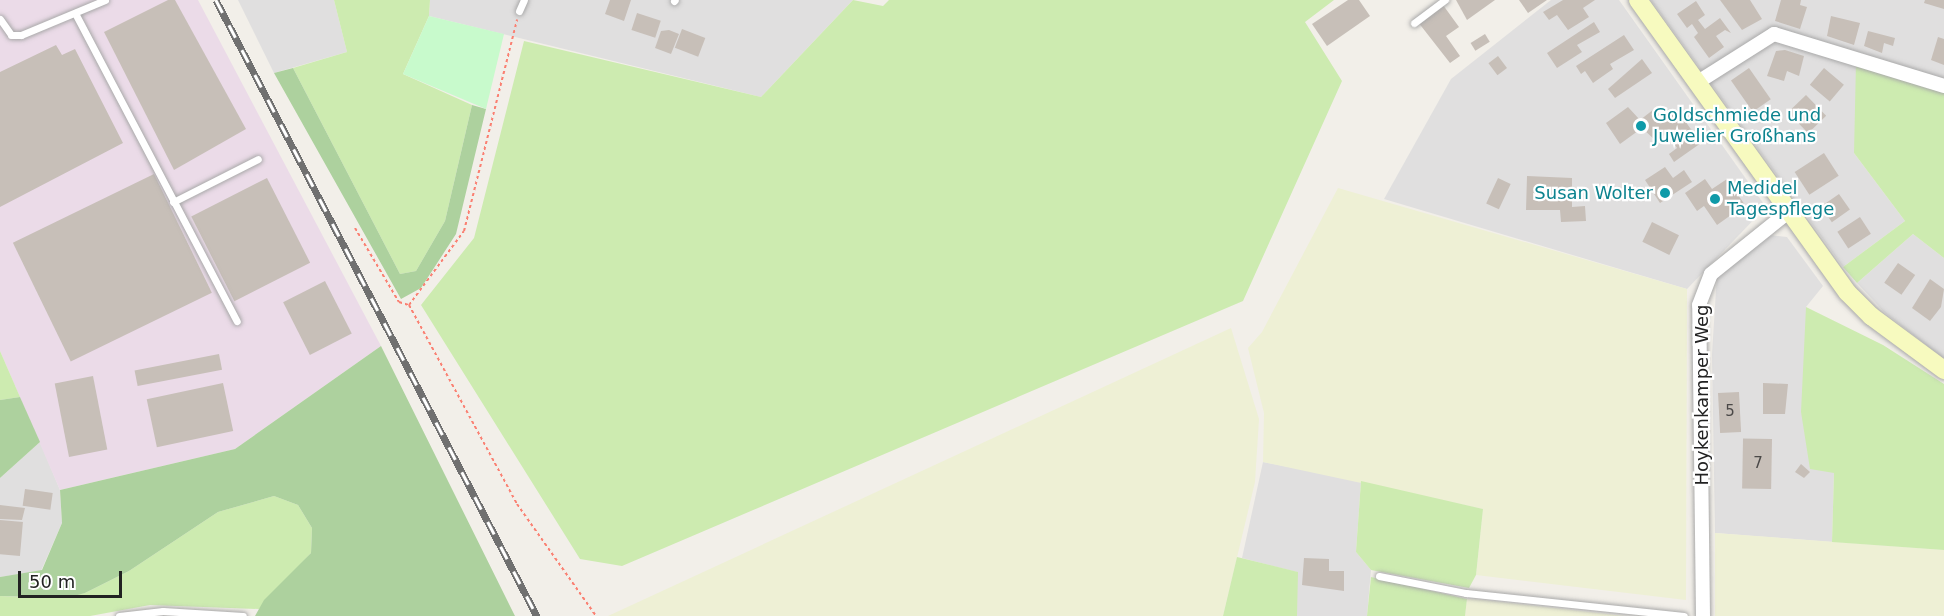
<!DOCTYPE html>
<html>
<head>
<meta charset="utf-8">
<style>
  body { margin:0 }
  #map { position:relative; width:1944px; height:616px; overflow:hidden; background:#f2efe9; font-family:"DejaVu Sans",sans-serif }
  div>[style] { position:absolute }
  .residential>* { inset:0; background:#e0dfdf }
  .industrial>* { inset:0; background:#ebdbe8 }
  .farmland>* { inset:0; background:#eef0d5 }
  .grass>* { inset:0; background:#cdebb0 }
  .forest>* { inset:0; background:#add19e }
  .park>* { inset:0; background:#c8facc }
  .building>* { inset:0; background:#c7bfb8; transform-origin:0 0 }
  .path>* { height:2px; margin-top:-1px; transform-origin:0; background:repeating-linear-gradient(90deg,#fa8072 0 3px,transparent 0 6px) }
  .roads { filter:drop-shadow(0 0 2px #a9a9a9) drop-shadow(0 0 2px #a9a9a9) }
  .lane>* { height:7px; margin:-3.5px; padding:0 3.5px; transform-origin:3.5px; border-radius:3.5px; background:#fff }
  .street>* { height:14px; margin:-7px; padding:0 7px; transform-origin:7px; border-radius:7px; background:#fff }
  .secondary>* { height:18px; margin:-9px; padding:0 9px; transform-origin:9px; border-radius:9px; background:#f7fabf }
  .rail>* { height:7px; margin-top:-3.5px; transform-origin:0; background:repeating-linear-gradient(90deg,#fff 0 14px,#707070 0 28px); box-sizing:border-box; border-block:2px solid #707070 }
  .dots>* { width:16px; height:16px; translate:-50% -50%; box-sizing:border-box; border:3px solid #fff; border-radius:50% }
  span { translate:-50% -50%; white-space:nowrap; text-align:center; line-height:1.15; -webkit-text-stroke:4.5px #fff; paint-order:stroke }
  .number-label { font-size:15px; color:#4b4948 }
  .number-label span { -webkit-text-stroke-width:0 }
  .culture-label { font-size:18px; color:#0d838f }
  .left { translate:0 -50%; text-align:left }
  .right { translate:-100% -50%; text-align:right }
  .street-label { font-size:18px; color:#222 }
  .scale { position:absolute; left:18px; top:571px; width:104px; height:27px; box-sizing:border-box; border:3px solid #222; border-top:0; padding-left:8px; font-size:18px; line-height:21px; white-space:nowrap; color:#222; -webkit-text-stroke:4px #fff; paint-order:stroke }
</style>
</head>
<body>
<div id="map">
  <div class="residential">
    <div style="clip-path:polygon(238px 0,334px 0,347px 52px,274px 73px)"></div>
    <div style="clip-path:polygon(430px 0,853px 0,761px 97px,429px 16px)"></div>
    <div style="clip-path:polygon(1551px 0,1619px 0,1766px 207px,1687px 289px,1384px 199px,1451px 79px)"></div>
    <div style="clip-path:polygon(1651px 0,1944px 0,1944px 90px,1854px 153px,1905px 221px,1843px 267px)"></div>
    <div style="clip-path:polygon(1913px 234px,1944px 258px,1944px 359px,1884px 312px,1857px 283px)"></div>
    <div style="clip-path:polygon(1769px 235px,1787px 237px,1823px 286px,1806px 307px,1834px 473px,1832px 542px,1715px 533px,1712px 354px,1717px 274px)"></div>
    <div style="clip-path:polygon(40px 442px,60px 490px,62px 523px,41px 571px,0 577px,0 478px)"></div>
    <div style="clip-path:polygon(1263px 462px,1361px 481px,1356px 552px,1371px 570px,1367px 616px,1297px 616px,1297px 572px,1242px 558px)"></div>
  </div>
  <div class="industrial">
    <div style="clip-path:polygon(0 0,198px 0,381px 346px,235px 449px,60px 490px,0 351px)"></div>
  </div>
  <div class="farmland">
    <div style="clip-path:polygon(1338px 188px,1687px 289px,1686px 600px,1476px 575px,1483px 509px,1263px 462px,1264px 413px,1248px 348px,1262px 332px)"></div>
    <div style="clip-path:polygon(1231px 328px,1259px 419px,1255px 482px,1223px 616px,608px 616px)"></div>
    <div style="clip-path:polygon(1715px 533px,1944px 550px,1944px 616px,1715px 616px)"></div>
    <div style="clip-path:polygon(1467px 599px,1484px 600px,1625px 616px,1465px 616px)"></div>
  </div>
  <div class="grass">
    <div style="clip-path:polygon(334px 0,430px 0,429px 16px,403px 74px,472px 105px,445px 221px,416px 271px,400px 274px,293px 68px,347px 52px)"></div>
    <div style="clip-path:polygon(853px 0,883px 6px,889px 0,1334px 0,1305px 22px,1342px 81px,1243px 301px,622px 566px,580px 559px,421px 305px,474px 238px,524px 41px,761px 97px)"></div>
    <div style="clip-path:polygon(1856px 62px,1944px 90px,1944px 258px,1913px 234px,1857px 283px,1843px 267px,1905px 221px,1854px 153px)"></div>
    <div style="clip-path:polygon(1806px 307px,1883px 345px,1944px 384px,1944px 550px,1832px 542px,1834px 473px,1810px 469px,1801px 412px)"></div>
    <div style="clip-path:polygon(0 351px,20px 397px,0 400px)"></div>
    <div style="clip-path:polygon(1361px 481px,1483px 509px,1476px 575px,1469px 588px,1371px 570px,1356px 552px)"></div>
    <div style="clip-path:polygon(274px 496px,298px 505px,312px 528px,311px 553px,259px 609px,150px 605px,90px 616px,0 616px,0 596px,47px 598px,85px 593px,129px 571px,218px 512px)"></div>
    <div style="clip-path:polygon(1237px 557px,1298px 572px,1297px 616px,1223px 616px)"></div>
    <div style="clip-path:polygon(1371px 577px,1467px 599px,1465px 616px,1367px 616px)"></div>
  </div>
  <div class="forest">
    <div style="clip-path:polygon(293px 68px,400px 274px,416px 271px,445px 221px,472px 105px,486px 109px,456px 234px,421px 288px,401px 299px,274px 73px)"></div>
    <div style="clip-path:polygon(381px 346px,515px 616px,255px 616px,264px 600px,311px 553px,312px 528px,298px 505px,274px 496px,218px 512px,129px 571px,85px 593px,66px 598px,0 596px,0 577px,42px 570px,62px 523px,60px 490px,235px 449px)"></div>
    <div style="clip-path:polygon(20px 397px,40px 442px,0 478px,0 400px)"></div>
  </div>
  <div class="park">
    <div style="clip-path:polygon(429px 16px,504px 34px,486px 109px,403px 74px)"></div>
  </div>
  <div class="building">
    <div style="clip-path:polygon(168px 0,175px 0,246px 129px,174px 170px,104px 32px)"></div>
    <div style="clip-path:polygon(610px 0,631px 0,624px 21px,605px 14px)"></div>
    <div style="clip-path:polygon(1348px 0,1359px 0,1370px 16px,1327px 46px,1312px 24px)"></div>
    <div style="clip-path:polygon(1456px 0,1495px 0,1467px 20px)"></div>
    <div style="clip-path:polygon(1519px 0,1547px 0,1528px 13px)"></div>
    <div style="clip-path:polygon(1563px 0,1595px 0,1583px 8px,1589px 17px,1568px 30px,1557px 15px,1549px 20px,1543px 12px)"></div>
    <div style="clip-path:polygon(1720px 0,1750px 0,1762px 19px,1742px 30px)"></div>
    <div style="clip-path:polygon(1781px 0,1801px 0,1800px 5px,1807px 7px,1800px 29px,1775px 21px)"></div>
    <div style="clip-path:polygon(1925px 0,1944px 0,1944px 9px,1924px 3px)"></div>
    <div style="clip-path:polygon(1696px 1px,1705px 15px,1698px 20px,1705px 29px,1720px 18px,1731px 33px,1725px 30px,1716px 36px,1724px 47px,1709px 58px,1694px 37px,1698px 33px,1692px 24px,1687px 28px,1677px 14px)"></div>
    <div style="clip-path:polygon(1443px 5px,1459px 27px,1446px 36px,1460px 56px,1450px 63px,1418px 22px)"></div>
    <div style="left:637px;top:13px;width:25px;height:18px;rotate:18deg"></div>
    <div style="clip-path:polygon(1831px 16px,1860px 23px,1854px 45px,1827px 36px)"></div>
    <div style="clip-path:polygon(1594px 22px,1600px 32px,1577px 45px,1582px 52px,1557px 68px,1547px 53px)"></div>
    <div style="left:682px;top:29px;width:25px;height:20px;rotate:21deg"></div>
    <div style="clip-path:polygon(669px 30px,679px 34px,671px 54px,655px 48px,661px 31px)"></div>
    <div style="clip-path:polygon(1868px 31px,1895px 38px,1893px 46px,1884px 43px,1882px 53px,1864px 46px)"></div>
    <div style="left:1485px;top:34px;width:9px;height:17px;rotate:58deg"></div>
    <div style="clip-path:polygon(1624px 35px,1634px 50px,1610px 64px,1613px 69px,1593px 83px,1585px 71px,1581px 74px,1576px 66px)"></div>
    <div style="clip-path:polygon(1938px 37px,1944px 39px,1944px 65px,1931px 60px)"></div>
    <div style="clip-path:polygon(56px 45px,62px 55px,75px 49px,123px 143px,0 207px,0 72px)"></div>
    <div style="clip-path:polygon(1785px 50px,1804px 56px,1799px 76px,1787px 71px,1784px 81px,1767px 76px,1776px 51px)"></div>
    <div style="left:1498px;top:56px;width:15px;height:12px;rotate:53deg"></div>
    <div style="clip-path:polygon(1642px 59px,1652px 73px,1615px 98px,1608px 89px)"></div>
    <div style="left:1749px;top:68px;width:38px;height:22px;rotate:55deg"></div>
    <div style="left:1824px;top:68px;width:26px;height:22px;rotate:40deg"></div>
    <div style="left:1806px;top:95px;width:29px;height:25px;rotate:46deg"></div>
    <div style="clip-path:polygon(1658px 106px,1666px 117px,1677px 110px,1701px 143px,1674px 162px,1669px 154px,1677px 148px,1667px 133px,1656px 141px,1642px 128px,1620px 144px,1606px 123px,1628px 107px,1640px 120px)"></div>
    <div style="left:1824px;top:153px;width:27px;height:35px;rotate:57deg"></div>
    <div style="clip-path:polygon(1665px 167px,1673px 178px,1684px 170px,1692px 182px,1660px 203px,1645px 180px)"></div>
    <div style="left:154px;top:174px;width:132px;height:157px;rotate:64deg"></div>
    <div style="clip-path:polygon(1527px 176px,1572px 178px,1572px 207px,1585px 206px,1586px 221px,1561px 222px,1560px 210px,1526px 210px)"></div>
    <div style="left:267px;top:178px;width:95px;height:85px;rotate:63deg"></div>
    <div style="left:1498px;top:178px;width:14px;height:28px;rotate:25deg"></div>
    <div style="clip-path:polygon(1705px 179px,1712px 189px,1727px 179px,1745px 205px,1717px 225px,1704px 206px,1697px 211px,1685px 193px)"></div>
    <div style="left:1839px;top:194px;width:19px;height:22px;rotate:55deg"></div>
    <div style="left:1860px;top:217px;width:20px;height:27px;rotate:57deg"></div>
    <div style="left:1652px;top:222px;width:30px;height:22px;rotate:26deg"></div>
    <div style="left:1898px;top:263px;width:21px;height:24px;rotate:35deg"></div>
    <div style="clip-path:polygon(1930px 279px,1944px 289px,1941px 307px,1930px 321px,1912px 308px)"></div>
    <div style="left:325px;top:281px;width:59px;height:47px;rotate:63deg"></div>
    <div style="left:219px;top:354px;width:16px;height:86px;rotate:79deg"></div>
    <div style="left:93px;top:376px;width:75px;height:39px;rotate:79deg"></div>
    <div style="left:223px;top:383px;width:49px;height:78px;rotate:78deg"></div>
    <div style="clip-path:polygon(1763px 383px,1788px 384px,1785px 414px,1763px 414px)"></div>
    <div style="left:1739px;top:392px;width:40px;height:21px;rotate:87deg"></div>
    <div style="left:1772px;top:439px;width:50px;height:29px;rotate:91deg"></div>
    <div style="clip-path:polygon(1801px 464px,1810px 472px,1804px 478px,1795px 472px)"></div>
    <div style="left:25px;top:489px;width:28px;height:17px;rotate:8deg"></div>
    <div style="clip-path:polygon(0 505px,25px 508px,22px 520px,0 519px)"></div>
    <div style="left:0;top:520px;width:23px;height:34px;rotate:5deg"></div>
    <div style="clip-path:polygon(1304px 558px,1329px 559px,1329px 571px,1344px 571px,1344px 591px,1302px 585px)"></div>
  </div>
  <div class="path">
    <div style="left:355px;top:228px;width:86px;rotate:59.3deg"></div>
    <div style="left:399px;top:302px;width:10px;rotate:17deg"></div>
    <div style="left:409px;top:305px;width:226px;rotate:61.5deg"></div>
    <div style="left:517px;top:504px;width:137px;rotate:54.8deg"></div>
    <div style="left:409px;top:305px;width:92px;rotate:-53.4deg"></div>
    <div style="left:464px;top:231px;width:218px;rotate:-75.9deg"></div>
  </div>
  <div class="roads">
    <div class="lane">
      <div style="left:674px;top:1px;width:1px;rotate:-45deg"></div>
      <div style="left:519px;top:11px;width:12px;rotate:-66deg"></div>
      <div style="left:75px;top:13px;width:348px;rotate:62.3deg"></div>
      <div style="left:0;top:19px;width:19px;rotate:55deg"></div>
      <div style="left:11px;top:35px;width:10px"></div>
      <div style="left:21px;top:35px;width:91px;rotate:-22.6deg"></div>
      <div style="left:1414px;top:23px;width:39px;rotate:-37deg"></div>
      <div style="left:173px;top:202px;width:95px;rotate:-26.8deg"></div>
      <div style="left:1379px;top:576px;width:89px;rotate:11.1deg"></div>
      <div style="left:1466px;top:593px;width:219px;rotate:6deg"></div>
      <div style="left:119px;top:616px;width:44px;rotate:-6.5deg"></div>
      <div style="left:163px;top:611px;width:80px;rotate:3.6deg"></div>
    </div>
    <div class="street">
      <div style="left:1698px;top:82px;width:90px;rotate:-32.3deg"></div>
      <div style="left:1774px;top:34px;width:178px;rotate:17deg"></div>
      <div style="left:1703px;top:616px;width:311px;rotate:-90.7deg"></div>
      <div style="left:1699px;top:305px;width:33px;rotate:-69deg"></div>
      <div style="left:1711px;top:274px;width:99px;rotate:-38.8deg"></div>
    </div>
    <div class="secondary">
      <div style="left:1638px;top:0;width:360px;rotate:54.4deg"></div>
      <div style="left:1848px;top:293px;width:33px;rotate:45deg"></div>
      <div style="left:1871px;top:316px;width:91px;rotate:36.5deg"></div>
    </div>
  </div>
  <div class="rail">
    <div style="left:216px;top:0;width:695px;rotate:62.48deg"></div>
  </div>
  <div class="dots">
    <div style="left:1641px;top:126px;background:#0f9aa8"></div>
    <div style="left:1665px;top:193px;background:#0f9aa8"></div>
    <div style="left:1715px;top:199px;background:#0f9aa8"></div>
  </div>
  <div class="number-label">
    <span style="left:1730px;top:412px">5</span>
    <span style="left:1758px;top:464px">7</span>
  </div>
  <div class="culture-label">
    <span class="left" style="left:1653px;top:126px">Goldschmiede und<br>Juwelier Großhans</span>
    <span class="left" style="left:1727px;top:199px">Medidel<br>Tagespflege</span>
    <span class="right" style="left:1653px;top:193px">Susan Wolter</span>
  </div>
  <div class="street-label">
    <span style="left:1702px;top:395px;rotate:-90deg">Hoykenkamper Weg</span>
  </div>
  <div class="scale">50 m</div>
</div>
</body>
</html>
